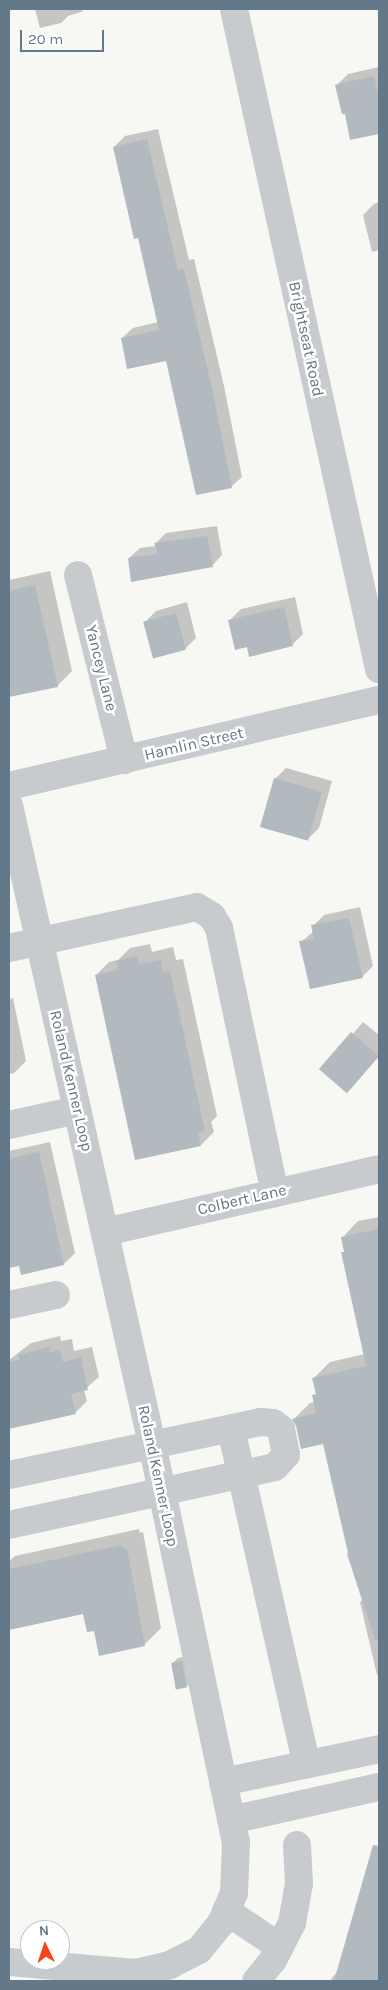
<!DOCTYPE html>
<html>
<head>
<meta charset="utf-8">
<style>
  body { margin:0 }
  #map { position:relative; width:388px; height:1990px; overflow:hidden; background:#f7f7f4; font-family:Karla,sans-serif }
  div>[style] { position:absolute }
  .shadow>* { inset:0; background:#0003 }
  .building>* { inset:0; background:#b2babf; transform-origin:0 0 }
  .minor>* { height:28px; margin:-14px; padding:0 14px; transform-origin:14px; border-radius:14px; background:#c7cbce }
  span { translate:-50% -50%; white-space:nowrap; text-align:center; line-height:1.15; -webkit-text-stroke:5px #fff; paint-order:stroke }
  .street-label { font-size:16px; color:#637888 }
  .frame { position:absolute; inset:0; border:10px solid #637888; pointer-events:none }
  .north { position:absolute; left:20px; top:1920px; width:50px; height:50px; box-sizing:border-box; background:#fff; border:1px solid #c1c9cf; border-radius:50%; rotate:356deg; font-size:14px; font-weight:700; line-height:20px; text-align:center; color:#637888 }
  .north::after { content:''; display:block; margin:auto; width:18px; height:22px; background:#f64616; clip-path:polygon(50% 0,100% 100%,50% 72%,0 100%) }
  .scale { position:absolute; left:20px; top:30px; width:84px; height:22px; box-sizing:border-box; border:2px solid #637888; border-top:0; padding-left:6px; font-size:15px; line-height:18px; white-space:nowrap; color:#637888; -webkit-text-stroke:4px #fff; paint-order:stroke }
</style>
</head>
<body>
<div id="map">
  <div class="shadow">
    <div style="clip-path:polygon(35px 9px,85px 9px,81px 12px,68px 16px,61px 23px,40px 28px)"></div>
    <div style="clip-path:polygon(379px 67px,379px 133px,352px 139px,337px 85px,348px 74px)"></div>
    <div style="clip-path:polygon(158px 129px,189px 260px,194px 259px,224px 386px,242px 477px,231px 487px,167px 360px,122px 338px,133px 328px,158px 322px,139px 237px,114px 147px,125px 136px)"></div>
    <div style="clip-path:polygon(379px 202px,379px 250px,372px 252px,363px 215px,374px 204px)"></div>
    <div style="clip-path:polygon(217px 526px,222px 555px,212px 566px,129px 558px,140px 548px,156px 546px,156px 543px,166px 533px)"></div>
    <div style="clip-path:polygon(50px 571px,72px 671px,57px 686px,9px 696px,9px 580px)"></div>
    <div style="clip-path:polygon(295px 597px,303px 634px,292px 645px,248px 646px,230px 620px,241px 609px)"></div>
    <div style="clip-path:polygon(187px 602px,196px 638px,185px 649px,145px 622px,156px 611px)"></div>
    <div style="clip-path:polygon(286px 768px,332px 781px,319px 828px,308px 839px,275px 779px)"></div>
    <div style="clip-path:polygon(360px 907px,373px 966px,362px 977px,301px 942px,314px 931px,313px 926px,324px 915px)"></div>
    <div style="clip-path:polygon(150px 944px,152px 952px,173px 947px,176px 960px,183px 959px,217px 1116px,211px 1122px,214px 1132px,201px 1145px,96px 975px,109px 962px,118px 960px,130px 948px)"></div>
    <div style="clip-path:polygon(13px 998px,26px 1061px,14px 1073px,9px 1074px,9px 999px)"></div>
    <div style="clip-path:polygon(363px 1022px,379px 1035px,379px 1056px,349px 1091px,322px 1070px)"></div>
    <div style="clip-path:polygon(50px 1142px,75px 1253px,64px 1264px,20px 1265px,9px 1267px,9px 1151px)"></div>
    <div style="clip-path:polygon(379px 1217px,379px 1675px,377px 1675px,360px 1602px,363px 1599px,324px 1443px,298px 1426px,294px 1419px,310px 1403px,315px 1402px,314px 1396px,317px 1392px,314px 1378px,330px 1362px,365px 1354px,343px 1253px,345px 1251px,342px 1238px,358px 1221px)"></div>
    <div style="clip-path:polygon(60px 1336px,61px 1341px,72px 1339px,74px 1351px,92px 1347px,99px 1377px,84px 1390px,87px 1401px,75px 1413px,9px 1428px,9px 1360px,31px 1343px)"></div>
    <div style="clip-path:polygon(139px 1529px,140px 1533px,143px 1532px,161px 1628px,144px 1645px,95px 1629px,84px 1613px,9px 1625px,9px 1561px,15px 1556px)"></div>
    <div style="clip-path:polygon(187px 1656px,193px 1681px,187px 1686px,178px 1688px,172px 1664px,178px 1658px)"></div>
    <div style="clip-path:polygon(379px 1845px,379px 1981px,330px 1981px,338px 1970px)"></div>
  </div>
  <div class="building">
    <div style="clip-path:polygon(374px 76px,379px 99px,379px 134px,350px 140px,345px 114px,342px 114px,335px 85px)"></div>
    <div style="clip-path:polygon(147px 139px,178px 270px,184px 269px,214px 397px,232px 488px,196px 495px,166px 361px,127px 369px,121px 338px,159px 330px,138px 238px,134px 239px,113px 147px)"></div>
    <div style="clip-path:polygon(207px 536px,213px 567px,131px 582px,128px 558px,158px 554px,154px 543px)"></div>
    <div style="clip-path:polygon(35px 585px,58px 687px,9px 697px,9px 591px)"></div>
    <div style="clip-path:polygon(284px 607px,293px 646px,249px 657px,247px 647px,235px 650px,228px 620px)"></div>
    <div style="left:176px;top:613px;width:38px;height:34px;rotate:75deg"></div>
    <div style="left:274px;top:778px;width:50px;height:51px;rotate:16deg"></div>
    <div style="clip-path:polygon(349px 918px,363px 978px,310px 989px,299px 941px,314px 939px,311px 925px)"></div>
    <div style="clip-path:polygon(137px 956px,139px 964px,161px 960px,163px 972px,170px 971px,205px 1131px,198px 1132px,201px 1146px,135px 1160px,95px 975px,118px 970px,116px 961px)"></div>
    <div style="left:351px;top:1032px;width:37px;height:49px;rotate:41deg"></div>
    <div style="clip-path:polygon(39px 1152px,64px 1265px,21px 1275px,19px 1266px,9px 1268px,9px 1159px)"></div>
    <div style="clip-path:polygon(379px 1229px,379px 1639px,375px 1640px,347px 1554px,348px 1553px,323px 1444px,301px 1449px,296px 1426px,292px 1419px,316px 1413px,312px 1395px,316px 1394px,312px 1378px,366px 1366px,341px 1252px,344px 1252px,341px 1237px)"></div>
    <div style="clip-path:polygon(49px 1347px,50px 1352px,60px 1350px,63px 1362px,81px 1357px,88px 1390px,71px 1394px,76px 1414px,9px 1429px,9px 1362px,20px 1360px,18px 1355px)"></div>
    <div style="clip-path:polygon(122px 1545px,123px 1549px,127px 1548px,145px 1646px,99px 1656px,94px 1631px,87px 1632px,83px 1614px,9px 1630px,9px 1569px)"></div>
    <div style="left:182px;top:1661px;width:27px;height:11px;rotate:80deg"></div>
    <div style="clip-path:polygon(373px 1845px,379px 1846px,379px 1981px,334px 1981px)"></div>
  </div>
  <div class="minor">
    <div style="left:234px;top:9px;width:676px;rotate:77.61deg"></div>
    <div style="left:78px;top:575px;width:191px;rotate:76deg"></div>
    <div style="left:9px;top:786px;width:380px;rotate:-13.1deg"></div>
    <div style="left:9px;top:805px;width:655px;rotate:77.39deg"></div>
    <div style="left:152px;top:1444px;width:407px;rotate:78.1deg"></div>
    <div style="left:236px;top:1842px;width:51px;rotate:92.2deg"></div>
    <div style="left:234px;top:1893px;width:33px;rotate:113deg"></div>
    <div style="left:221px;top:1923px;width:35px;rotate:129deg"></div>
    <div style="left:199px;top:1950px;width:33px;rotate:153deg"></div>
    <div style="left:170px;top:1965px;width:36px;rotate:167deg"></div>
    <div style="left:135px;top:1973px;width:126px;rotate:-175deg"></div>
    <div style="left:9px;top:948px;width:192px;rotate:-12.3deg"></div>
    <div style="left:197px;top:907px;width:17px;rotate:31deg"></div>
    <div style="left:212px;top:916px;width:14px;rotate:60deg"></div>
    <div style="left:219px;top:928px;width:271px;rotate:78.1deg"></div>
    <div style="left:9px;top:1125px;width:70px;rotate:-12.4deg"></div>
    <div style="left:105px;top:1232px;width:281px;rotate:-12.9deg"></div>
    <div style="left:9px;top:1305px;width:48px;rotate:-12deg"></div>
    <div style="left:231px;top:1429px;width:344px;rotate:77.3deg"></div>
    <div style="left:9px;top:1475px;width:257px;rotate:-11.9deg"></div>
    <div style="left:260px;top:1422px;width:13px;rotate:4deg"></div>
    <div style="left:273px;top:1423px;width:10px;rotate:37deg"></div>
    <div style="left:281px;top:1429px;width:26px;rotate:79deg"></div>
    <div style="left:286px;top:1455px;width:16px;rotate:133deg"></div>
    <div style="left:275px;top:1467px;width:272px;rotate:167.7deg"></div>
    <div style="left:223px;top:1782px;width:159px;rotate:-11.9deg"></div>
    <div style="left:231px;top:1820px;width:152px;rotate:-12.6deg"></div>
    <div style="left:226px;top:1911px;width:65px;rotate:33.7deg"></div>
    <div style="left:256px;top:1981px;width:27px;rotate:-51deg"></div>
    <div style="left:273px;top:1960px;width:42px;rotate:-62.8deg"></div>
    <div style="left:292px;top:1923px;width:40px;rotate:-80deg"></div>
    <div style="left:299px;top:1884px;width:39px;rotate:-93deg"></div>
  </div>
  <div class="street-label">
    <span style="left:306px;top:339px;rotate:78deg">Brightseat Road</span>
    <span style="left:101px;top:668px;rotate:76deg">Yancey Lane</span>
    <span style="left:194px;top:744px;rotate:-13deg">Hamlin Street</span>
    <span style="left:71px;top:1081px;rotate:77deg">Roland Kenner Loop</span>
    <span style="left:242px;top:1200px;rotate:-13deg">Colbert Lane</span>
    <span style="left:158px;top:1476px;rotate:78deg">Roland Kenner Loop</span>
  </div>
  <div class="frame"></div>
  <div class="north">N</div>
  <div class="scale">20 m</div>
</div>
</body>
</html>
